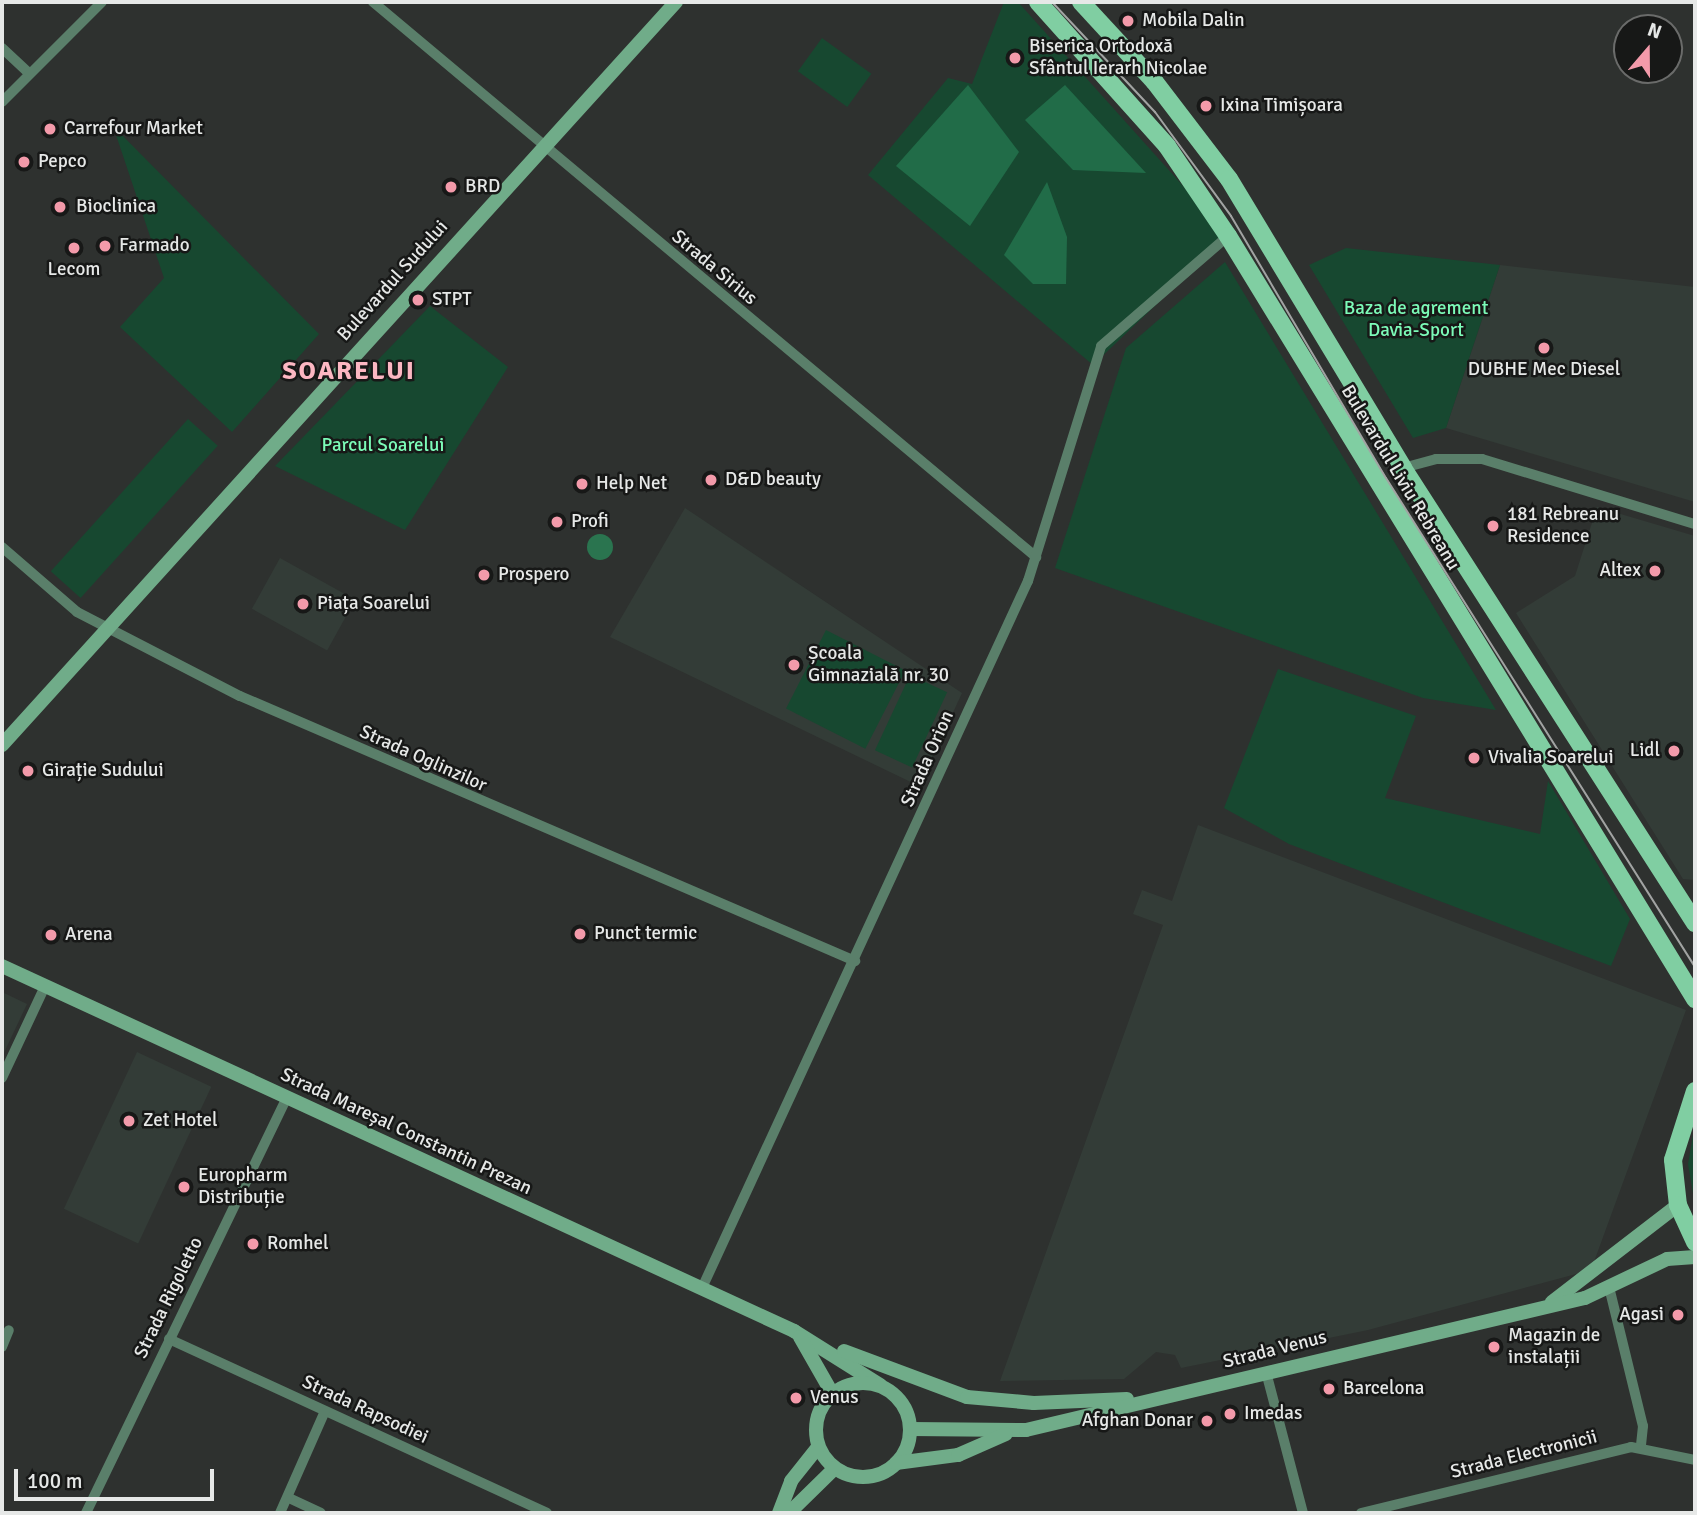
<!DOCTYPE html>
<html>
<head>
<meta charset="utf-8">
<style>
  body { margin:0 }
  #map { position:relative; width:1697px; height:1515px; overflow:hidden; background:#2e312f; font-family:Signika,sans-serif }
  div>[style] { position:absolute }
  .built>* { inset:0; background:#333c37; transform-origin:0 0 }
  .green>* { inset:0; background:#174830; transform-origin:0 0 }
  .forest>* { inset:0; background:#216c48 }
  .water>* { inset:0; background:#2a744f }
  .round { border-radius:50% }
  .street>* { height:10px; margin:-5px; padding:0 5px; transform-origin:5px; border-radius:5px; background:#5a7f6a }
  .secondary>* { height:14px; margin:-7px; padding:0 7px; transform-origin:7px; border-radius:7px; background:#70ac89 }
  .secondary>.ring { margin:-7px; padding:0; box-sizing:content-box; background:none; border:14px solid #70ac89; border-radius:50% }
  .primary>* { height:18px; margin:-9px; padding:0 9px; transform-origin:9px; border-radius:9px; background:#80cea2 }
  .tram>* { height:2px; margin:-1px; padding:0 1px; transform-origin:1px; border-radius:1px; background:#a1a3a2 }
  .dots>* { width:19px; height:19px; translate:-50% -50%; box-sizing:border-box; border:4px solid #171817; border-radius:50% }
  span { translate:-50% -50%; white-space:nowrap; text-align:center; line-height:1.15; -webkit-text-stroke:5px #171817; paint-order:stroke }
  .poi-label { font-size:19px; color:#e6e8e7 }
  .left { translate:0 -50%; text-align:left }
  .right { translate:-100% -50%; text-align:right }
  .street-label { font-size:19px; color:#e6e8e7 }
  .park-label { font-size:19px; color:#7cfbb8 }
  .district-label { font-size:26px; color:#fcb7c2; font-weight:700; letter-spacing:2px }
  .frame { position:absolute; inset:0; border:4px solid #e6e8e7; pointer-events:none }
  .north { position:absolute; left:1613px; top:14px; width:70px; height:70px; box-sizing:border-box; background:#171817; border:2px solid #6a6b6a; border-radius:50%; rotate:20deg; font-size:19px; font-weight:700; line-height:28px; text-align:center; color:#e6e8e7 }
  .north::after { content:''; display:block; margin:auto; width:24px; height:32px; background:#f39aaa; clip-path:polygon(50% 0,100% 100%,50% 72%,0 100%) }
  .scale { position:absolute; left:14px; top:1469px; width:200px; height:32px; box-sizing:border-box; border:4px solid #e6e8e7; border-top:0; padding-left:9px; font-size:21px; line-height:24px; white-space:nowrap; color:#e6e8e7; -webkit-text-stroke:5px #171817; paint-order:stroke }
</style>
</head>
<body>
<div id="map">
  <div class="built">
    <div style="clip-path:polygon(1500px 265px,1695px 287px,1695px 502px,1446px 428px)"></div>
    <div style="clip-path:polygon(1597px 507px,1695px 536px,1695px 880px,1683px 879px,1516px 613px,1575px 576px)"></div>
    <div style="clip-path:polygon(685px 508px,962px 693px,919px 786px,610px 637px)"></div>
    <div style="left:280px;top:558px;width:86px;height:58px;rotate:29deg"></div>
    <div style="clip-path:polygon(1198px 825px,1686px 1010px,1591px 1270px,1368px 1330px,1181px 1368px,1175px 1355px,1156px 1352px,1124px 1379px,1000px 1381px,1163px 925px,1133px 914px,1142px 890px,1172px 901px)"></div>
    <div style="clip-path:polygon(2px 992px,27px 1004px,2px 1057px)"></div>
    <div style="left:137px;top:1052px;width:82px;height:173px;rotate:25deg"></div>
  </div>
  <div class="green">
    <div style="clip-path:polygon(1004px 2px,1018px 2px,1228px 236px,1093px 365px,868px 175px,948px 78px,972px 84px)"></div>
    <div style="left:822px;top:38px;width:61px;height:41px;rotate:36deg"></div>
    <div style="clip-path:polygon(113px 126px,319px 334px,232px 432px,120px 327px,164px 278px)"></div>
    <div style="clip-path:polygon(1346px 248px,1500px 265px,1446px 428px,1413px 438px,1309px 265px)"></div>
    <div style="clip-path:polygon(1225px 262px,1496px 710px,1423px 698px,1055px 568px,1126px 348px)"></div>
    <div style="clip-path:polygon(430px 306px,508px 367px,405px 530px,275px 466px)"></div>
    <div style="left:188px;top:419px;width:40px;height:205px;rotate:42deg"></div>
    <div style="left:826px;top:630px;width:89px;height:88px;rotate:27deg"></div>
    <div style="clip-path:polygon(1278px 669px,1416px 716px,1385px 798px,1540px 834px,1548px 781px,1630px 919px,1611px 966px,1289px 844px,1224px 808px)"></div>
    <div style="left:910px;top:675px;width:41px;height:83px;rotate:25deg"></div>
    <div style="clip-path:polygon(1695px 1123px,1695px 1205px,1688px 1164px)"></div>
  </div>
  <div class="forest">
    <div style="clip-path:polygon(968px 85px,1019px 152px,970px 226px,896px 166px)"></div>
    <div style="clip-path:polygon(1065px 85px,1146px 173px,1073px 170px,1025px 120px)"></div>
    <div style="clip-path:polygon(1047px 182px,1067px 237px,1066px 284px,1033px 284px,1004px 255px)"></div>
  </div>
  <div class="water">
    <div class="round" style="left:587px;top:534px;width:26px;height:26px"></div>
  </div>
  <div class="street">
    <div style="left:373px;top:2px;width:865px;rotate:39.93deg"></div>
    <div style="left:2px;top:48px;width:37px;rotate:43deg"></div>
    <div style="left:2px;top:102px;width:141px;rotate:-45deg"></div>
    <div style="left:1403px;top:468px;width:34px;rotate:-15deg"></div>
    <div style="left:1436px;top:459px;width:46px"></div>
    <div style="left:1482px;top:459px;width:223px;rotate:17deg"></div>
    <div style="left:2px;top:547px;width:99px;rotate:40.9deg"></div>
    <div style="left:77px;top:612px;width:183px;rotate:27.3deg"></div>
    <div style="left:240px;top:696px;width:670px;rotate:23.31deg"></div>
    <div style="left:2px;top:1078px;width:102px;rotate:-64.9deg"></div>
    <div style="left:702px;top:1288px;width:779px;rotate:-65.25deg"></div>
    <div style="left:1028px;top:581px;width:246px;rotate:-72.7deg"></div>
    <div style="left:1101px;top:346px;width:168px;rotate:-40.9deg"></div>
    <div style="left:1610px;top:1291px;width:139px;rotate:76.3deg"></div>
    <div style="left:1643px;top:1426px;width:20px;rotate:96deg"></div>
    <div style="left:169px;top:1339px;width:416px;rotate:24.7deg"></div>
    <div style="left:2px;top:1347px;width:18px;rotate:-68deg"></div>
    <div style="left:1266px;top:1372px;width:146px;rotate:75.3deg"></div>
    <div style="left:289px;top:1498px;width:35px;rotate:25deg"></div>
    <div style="left:86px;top:1513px;width:460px;rotate:-64.2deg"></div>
    <div style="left:280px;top:1513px;width:111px;rotate:-66.2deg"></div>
    <div style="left:1361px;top:1513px;width:278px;rotate:-13.7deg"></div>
    <div style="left:1631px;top:1447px;width:65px;rotate:11.5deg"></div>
  </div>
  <div class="secondary">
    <div style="left:2px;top:745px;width:1003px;rotate:-47.79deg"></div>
    <div style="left:2px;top:966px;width:872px;rotate:24.74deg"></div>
    <div style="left:794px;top:1331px;width:102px;rotate:32.1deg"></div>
    <div style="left:1552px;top:1302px;width:159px;rotate:-37.6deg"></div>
    <div style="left:800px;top:1337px;width:64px;rotate:60.3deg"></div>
    <div style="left:844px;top:1351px;width:131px;rotate:20.5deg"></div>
    <div style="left:967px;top:1397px;width:67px;rotate:5.1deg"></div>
    <div style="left:1034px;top:1403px;width:93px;rotate:-2.5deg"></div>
    <div class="ring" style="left:816px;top:1383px;width:80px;height:80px"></div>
    <div style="left:910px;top:1429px;width:116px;rotate:0.5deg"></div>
    <div style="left:1026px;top:1430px;width:574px;rotate:-13.29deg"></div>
    <div style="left:1585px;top:1298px;width:91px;rotate:-25.4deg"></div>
    <div style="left:1667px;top:1259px;width:28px;rotate:-4deg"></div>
    <div style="left:896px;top:1463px;width:63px;rotate:-7.4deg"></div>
    <div style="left:958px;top:1455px;width:52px;rotate:-23.6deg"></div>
    <div style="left:779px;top:1513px;width:34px;rotate:-69deg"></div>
    <div style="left:791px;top:1481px;width:43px;rotate:-51.5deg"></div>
    <div style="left:789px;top:1513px;width:64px;rotate:-44.4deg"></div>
  </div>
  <div class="primary">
    <div style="left:1038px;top:2px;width:193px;rotate:48.1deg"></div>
    <div style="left:1167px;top:146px;width:109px;rotate:55.9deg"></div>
    <div style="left:1228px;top:236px;width:895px;rotate:58.53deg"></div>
    <div style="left:1081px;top:2px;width:108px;rotate:47.3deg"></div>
    <div style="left:1154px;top:81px;width:123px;rotate:52.6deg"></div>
    <div style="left:1229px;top:179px;width:337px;rotate:58.9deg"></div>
    <div style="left:1403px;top:468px;width:541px;rotate:57.31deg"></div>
    <div style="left:1695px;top:1091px;width:72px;rotate:107.7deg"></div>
    <div style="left:1673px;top:1160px;width:45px;rotate:83.7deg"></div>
    <div style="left:1678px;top:1205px;width:41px;rotate:65.3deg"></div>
  </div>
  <div class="tram">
    <div style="left:1052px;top:2px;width:151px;rotate:46.9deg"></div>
    <div style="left:1155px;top:112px;width:129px;rotate:53.8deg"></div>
    <div style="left:1231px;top:216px;width:304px;rotate:59.4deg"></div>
    <div style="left:1386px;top:478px;width:578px;rotate:57.71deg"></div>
  </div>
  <div class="dots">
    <div style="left:1128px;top:21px;background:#f39aaa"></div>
    <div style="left:1015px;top:58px;background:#f39aaa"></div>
    <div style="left:1206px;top:106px;background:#f39aaa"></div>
    <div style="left:50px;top:129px;background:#f39aaa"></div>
    <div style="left:24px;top:162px;background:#f39aaa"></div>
    <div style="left:451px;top:187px;background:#f39aaa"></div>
    <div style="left:60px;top:207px;background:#f39aaa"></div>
    <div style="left:105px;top:246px;background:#f39aaa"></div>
    <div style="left:74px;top:248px;background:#f39aaa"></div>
    <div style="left:418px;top:300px;background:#f39aaa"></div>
    <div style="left:1544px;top:348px;background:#f39aaa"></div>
    <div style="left:711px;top:480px;background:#f39aaa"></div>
    <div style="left:582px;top:484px;background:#f39aaa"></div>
    <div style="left:557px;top:522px;background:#f39aaa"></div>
    <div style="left:1493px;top:526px;background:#f39aaa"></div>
    <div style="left:1655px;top:571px;background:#f39aaa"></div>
    <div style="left:484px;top:575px;background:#f39aaa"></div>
    <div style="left:303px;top:604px;background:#f39aaa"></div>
    <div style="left:794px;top:665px;background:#f39aaa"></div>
    <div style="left:1674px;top:751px;background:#f39aaa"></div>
    <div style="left:1474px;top:758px;background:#f39aaa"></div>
    <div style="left:28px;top:771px;background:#f39aaa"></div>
    <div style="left:580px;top:934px;background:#f39aaa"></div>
    <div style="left:51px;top:935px;background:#f39aaa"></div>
    <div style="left:129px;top:1121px;background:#f39aaa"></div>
    <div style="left:184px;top:1187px;background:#f39aaa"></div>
    <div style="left:253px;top:1244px;background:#f39aaa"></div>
    <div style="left:1678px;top:1315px;background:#f39aaa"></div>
    <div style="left:1494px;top:1347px;background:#f39aaa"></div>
    <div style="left:1329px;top:1389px;background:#f39aaa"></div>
    <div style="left:796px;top:1398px;background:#f39aaa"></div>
    <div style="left:1230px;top:1414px;background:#f39aaa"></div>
    <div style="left:1207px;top:1421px;background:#f39aaa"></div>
  </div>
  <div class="poi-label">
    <span class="left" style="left:1142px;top:21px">Mobila Dalin</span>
    <span class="left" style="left:1029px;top:58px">Biserica Ortodoxă<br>Sfântul Ierarh Nicolae</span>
    <span class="left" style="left:1220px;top:106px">Ixina Timișoara</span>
    <span class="left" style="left:64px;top:129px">Carrefour Market</span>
    <span class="left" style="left:38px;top:162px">Pepco</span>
    <span class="left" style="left:465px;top:187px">BRD</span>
    <span class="left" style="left:76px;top:207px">Bioclinica</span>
    <span class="left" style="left:119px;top:246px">Farmado</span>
    <span style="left:74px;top:270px">Lecom</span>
    <span class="left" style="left:432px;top:300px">STPT</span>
    <span style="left:1544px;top:370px">DUBHE Mec Diesel</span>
    <span class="left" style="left:725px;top:480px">D&amp;D beauty</span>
    <span class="left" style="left:596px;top:484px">Help Net</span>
    <span class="left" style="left:1507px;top:526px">181 Rebreanu<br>Residence</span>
    <span class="left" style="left:571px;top:522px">Profi</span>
    <span class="right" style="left:1641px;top:571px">Altex</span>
    <span class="left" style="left:498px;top:575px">Prospero</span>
    <span class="left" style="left:317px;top:604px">Piața Soarelui</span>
    <span class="left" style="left:808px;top:665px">Școala<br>Gimnazială nr. 30</span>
    <span class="right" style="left:1660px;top:751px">Lidl</span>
    <span class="left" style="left:1488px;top:758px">Vivalia Soarelui</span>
    <span class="left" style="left:42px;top:771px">Girație Sudului</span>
    <span class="left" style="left:594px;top:934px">Punct termic</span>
    <span class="left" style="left:65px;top:935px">Arena</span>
    <span class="left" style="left:143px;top:1121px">Zet Hotel</span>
    <span class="left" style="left:198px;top:1187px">Europharm<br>Distribuție</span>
    <span class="left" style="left:267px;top:1244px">Romhel</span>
    <span class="right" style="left:1664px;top:1315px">Agasi</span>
    <span class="left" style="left:1508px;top:1347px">Magazin de<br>instalații</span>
    <span class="left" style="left:1343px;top:1389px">Barcelona</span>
    <span class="left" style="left:810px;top:1398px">Venus</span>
    <span class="left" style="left:1244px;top:1414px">Imedas</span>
    <span class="right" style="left:1193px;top:1421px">Afghan Donar</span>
  </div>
  <div class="street-label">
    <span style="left:714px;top:268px;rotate:40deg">Strada Sirius</span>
    <span style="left:393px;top:281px;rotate:-48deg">Bulevardul Sudului</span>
    <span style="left:1400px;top:478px;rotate:59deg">Bulevardul Liviu Rebreanu</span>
    <span style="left:423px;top:759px;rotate:24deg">Strada Oglinzilor</span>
    <span style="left:928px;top:759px;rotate:-66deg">Strada Orion</span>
    <span style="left:406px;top:1132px;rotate:25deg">Strada Mareșal Constantin Prezan</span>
    <span style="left:169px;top:1298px;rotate:-64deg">Strada Rigoletto</span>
    <span style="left:1275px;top:1350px;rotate:-14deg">Strada Venus</span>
    <span style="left:365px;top:1410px;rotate:25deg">Strada Rapsodiei</span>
    <span style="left:1524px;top:1455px;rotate:-14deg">Strada Electronicii</span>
  </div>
  <div class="park-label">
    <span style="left:1416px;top:320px">Baza de agrement<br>Davia-Sport</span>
    <span style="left:383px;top:446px">Parcul Soarelui</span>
  </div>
  <div class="district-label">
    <span style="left:349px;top:372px">SOARELUI</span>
  </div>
  <div class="frame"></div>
  <div class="north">N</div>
  <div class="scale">100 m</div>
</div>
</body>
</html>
